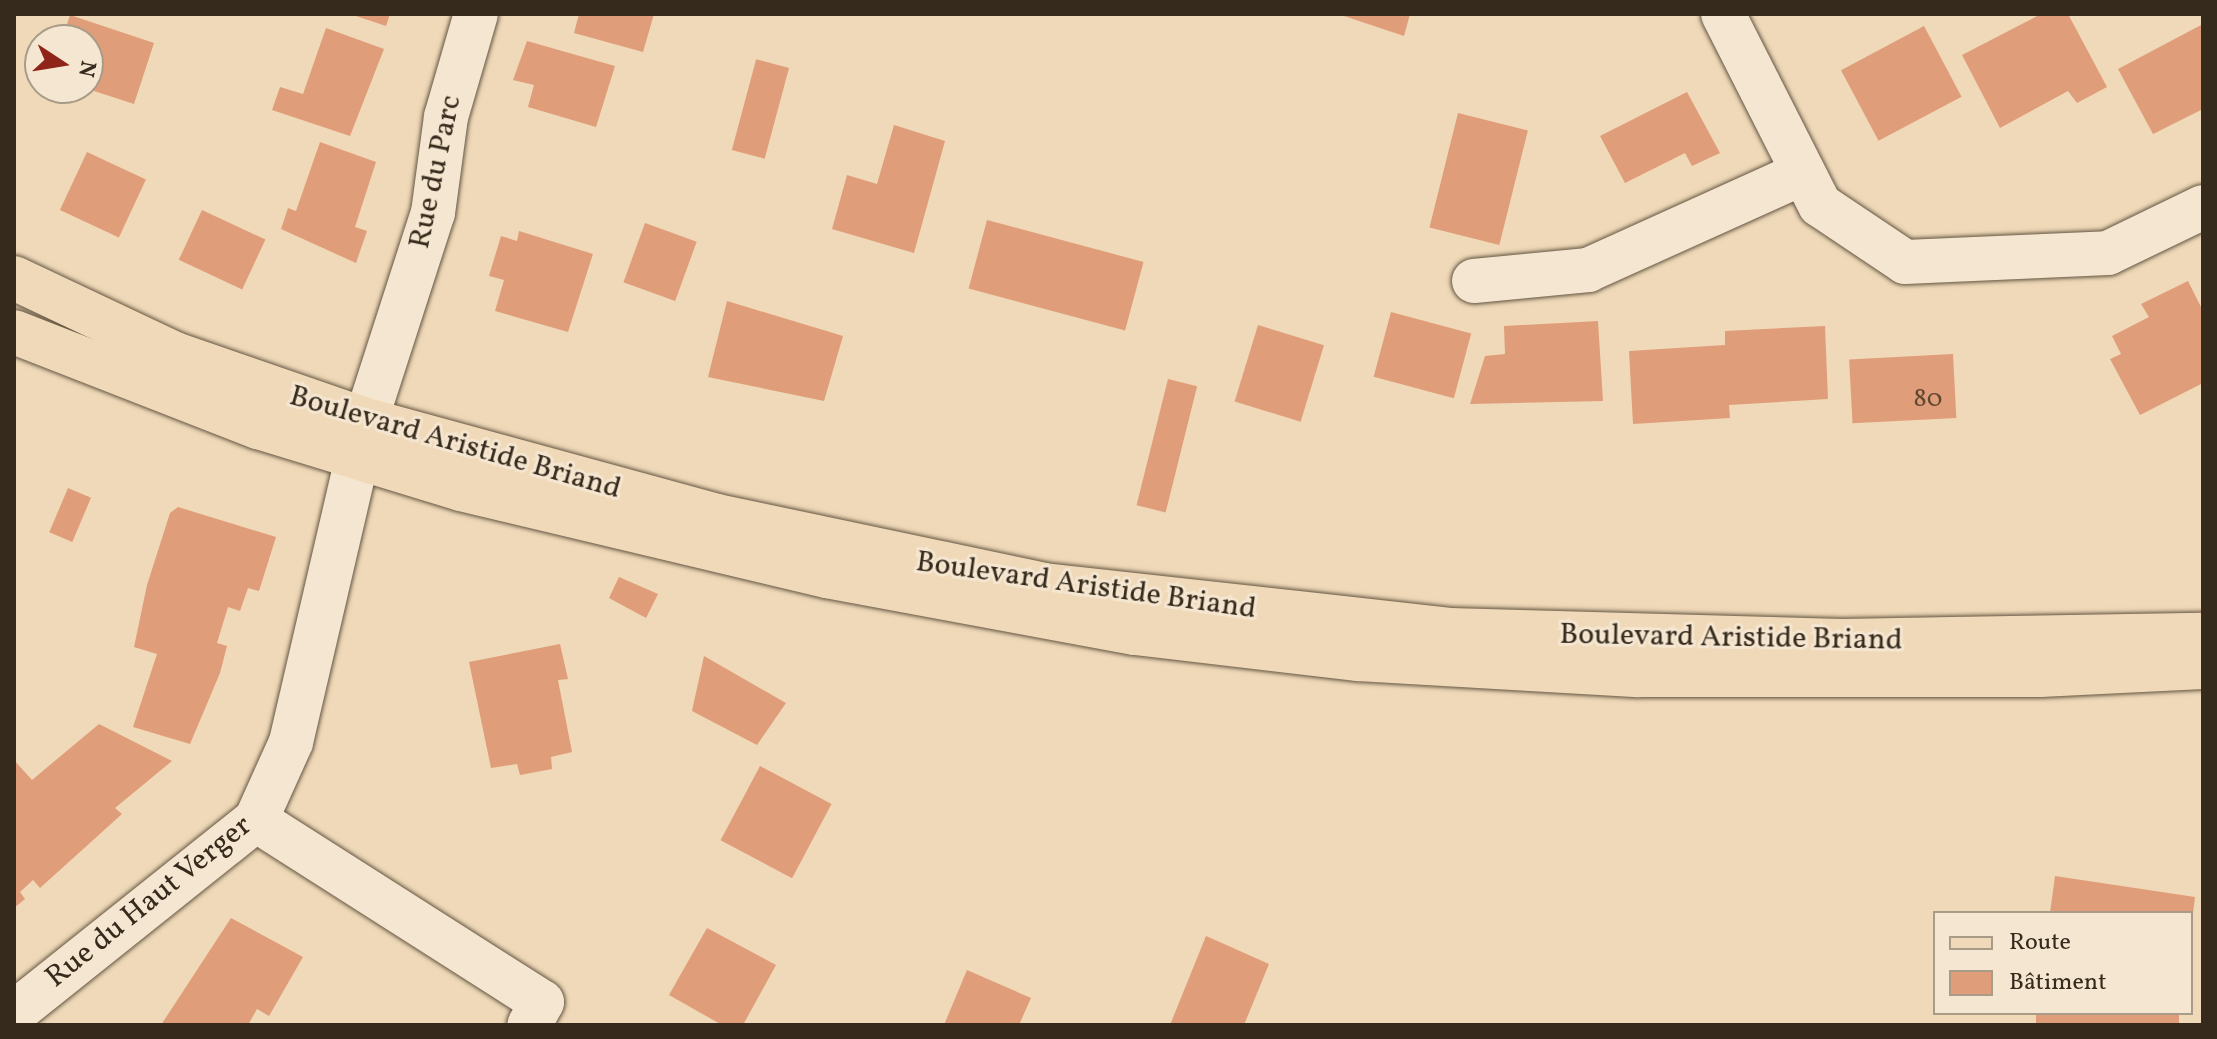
<!DOCTYPE html>
<html>
<head>
<meta charset="utf-8">
<style>
  body { margin:0 }
  #map { position:relative; width:2217px; height:1039px; overflow:hidden; background:#efd9b8; font-family:Vollkorn,serif }
  div>[style] { position:absolute }
  .building>* { inset:0; background:#e09d79; transform-origin:0 0 }
  .roads { filter:drop-shadow(0 0 2px #645642) drop-shadow(0 0 2px #645642) }
  .minor>* { height:44px; margin:-22px; padding:0 22px; transform-origin:22px; border-radius:22px; background:#f5e6d1 }
  .major>* { height:44px; margin:-22px; padding:0 22px; transform-origin:22px; border-radius:22px; background:#efd9b8 }
  span { translate:-50% -50%; white-space:nowrap; text-align:center; line-height:1.15; -webkit-text-stroke:6px #f5e6d1; paint-order:stroke }
  .number-label { font-size:26px; color:#604732 }
  .number-label span { -webkit-text-stroke-width:0 }
  .street-label { font-size:30px; color:#352a1b }
  .frame { position:absolute; inset:0; border:16px solid #352a1b; pointer-events:none }
  .legend { position:absolute; left:1933px; top:911px; width:260px; height:104px; box-sizing:border-box; background:#f5e6d1; border:2px solid #a89b88; margin:0; padding:10px 14px; list-style:none; font-size:24px; color:#352a1b }
  .legend li { display:flex; align-items:center; gap:16px; height:40px }
  .legend b { width:40px; border:2px solid #a89b88 }
  .north { position:absolute; left:24px; top:24px; width:80px; height:80px; box-sizing:border-box; background:#f5e6d1; border:2px solid #a89b88; border-radius:50%; rotate:102deg; font-size:22px; font-weight:700; line-height:32px; text-align:center; color:#352a1b }
  .north::after { content:''; display:block; margin:auto; width:28px; height:36px; background:#8f2418; clip-path:polygon(50% 0,100% 100%,50% 72%,0 100%) }
</style>
</head>
<body>
<div id="map">
  <div class="building">
    <div style="clip-path:polygon(350px 14px,390px 14px,386px 26px)"></div>
    <div style="clip-path:polygon(579px 14px,654px 14px,643px 52px,574px 33px)"></div>
    <div style="clip-path:polygon(1338px 14px,1410px 14px,1404px 36px)"></div>
    <div style="clip-path:polygon(2041px 14px,2068px 14px,2107px 87px,2077px 103px,2068px 91px,2000px 128px,1962px 55px)"></div>
    <div style="clip-path:polygon(70px 15px,154px 43px,134px 104px,88px 89px,88px 40px,62px 40px)"></div>
    <div style="clip-path:polygon(2203px 24px,2203px 109px,2153px 134px,2118px 69px)"></div>
    <div style="left:1924px;top:26px;width:80px;height:94px;rotate:62deg"></div>
    <div style="clip-path:polygon(326px 28px,384px 49px,350px 136px,272px 110px,280px 87px,303px 94px)"></div>
    <div style="clip-path:polygon(527px 41px,615px 66px,596px 127px,528px 107px,534px 85px,513px 80px)"></div>
    <div style="left:789px;top:68px;width:94px;height:34px;rotate:105deg"></div>
    <div style="clip-path:polygon(1687px 92px,1720px 153px,1692px 166px,1685px 153px,1625px 183px,1600px 136px)"></div>
    <div style="left:1458px;top:113px;width:72px;height:118px;rotate:14deg"></div>
    <div style="clip-path:polygon(894px 125px,945px 141px,914px 253px,832px 229px,847px 175px,877px 184px)"></div>
    <div style="clip-path:polygon(320px 142px,376px 162px,355px 227px,367px 231px,356px 263px,281px 229px,288px 208px,296px 211px)"></div>
    <div style="left:87px;top:152px;width:65px;height:64px;rotate:25deg"></div>
    <div style="left:202px;top:210px;width:70px;height:55px;rotate:25deg"></div>
    <div style="left:987px;top:220px;width:162px;height:71px;rotate:15deg"></div>
    <div style="left:645px;top:223px;width:55px;height:63px;rotate:20deg"></div>
    <div style="clip-path:polygon(519px 231px,593px 254px,568px 332px,495px 311px,504px 280px,489px 276px,501px 236px,517px 241px)"></div>
    <div style="clip-path:polygon(2188px 281px,2203px 311px,2203px 383px,2140px 415px,2110px 359px,2121px 354px,2112px 336px,2149px 317px,2141px 304px)"></div>
    <div style="clip-path:polygon(727px 301px,843px 336px,824px 401px,708px 377px)"></div>
    <div style="left:1391px;top:312px;width:83px;height:67px;rotate:15deg"></div>
    <div style="clip-path:polygon(1598px 321px,1603px 401px,1470px 404px,1485px 356px,1505px 354px,1504px 326px)"></div>
    <div style="left:1258px;top:325px;width:69px;height:80px;rotate:17deg"></div>
    <div style="clip-path:polygon(1825px 326px,1828px 399px,1729px 405px,1730px 418px,1633px 424px,1629px 351px,1725px 345px,1725px 331px)"></div>
    <div style="left:1953px;top:354px;width:64px;height:104px;rotate:87deg"></div>
    <div style="left:1168px;top:379px;width:30px;height:130px;rotate:14deg"></div>
    <div style="left:68px;top:488px;width:25px;height:48px;rotate:23deg"></div>
    <div style="clip-path:polygon(178px 507px,276px 537px,259px 591px,248px 588px,240px 611px,228px 607px,217px 643px,227px 646px,220px 673px,190px 744px,133px 727px,157px 654px,134px 647px,147px 585px,170px 513px)"></div>
    <div style="clip-path:polygon(619px 577px,658px 594px,646px 618px,609px 598px)"></div>
    <div style="clip-path:polygon(560px 644px,568px 679px,558px 680px,572px 752px,551px 757px,552px 769px,520px 775px,517px 764px,491px 768px,469px 662px)"></div>
    <div style="clip-path:polygon(704px 656px,786px 703px,757px 745px,692px 711px)"></div>
    <div style="clip-path:polygon(99px 724px,172px 761px,115px 808px,122px 814px,40px 888px,33px 880px,20px 892px,25px 899px,14px 908px,14px 760px,32px 780px)"></div>
    <div style="left:760px;top:766px;width:81px;height:84px;rotate:28deg"></div>
    <div style="clip-path:polygon(2055px 876px,2195px 897px,2193px 913px,2050px 913px)"></div>
    <div style="clip-path:polygon(231px 918px,303px 957px,269px 1016px,257px 1009px,248px 1025px,161px 1025px)"></div>
    <div style="clip-path:polygon(707px 928px,776px 965px,743px 1025px,722px 1025px,669px 995px)"></div>
    <div style="clip-path:polygon(1206px 936px,1269px 964px,1244px 1025px,1170px 1025px)"></div>
    <div style="clip-path:polygon(967px 970px,1031px 998px,1019px 1025px,944px 1025px)"></div>
    <div style="left:2036px;top:1013px;width:143px;height:12px"></div>
  </div>
  <div class="roads">
    <div class="minor">
      <div style="left:1723px;top:14px;width:214px;rotate:63.1deg"></div>
      <div style="left:1820px;top:205px;width:102px;rotate:33.8deg"></div>
      <div style="left:1905px;top:262px;width:203px;rotate:-2.5deg"></div>
      <div style="left:2108px;top:253px;width:106px;rotate:-25.8deg"></div>
      <div style="left:1474px;top:281px;width:115px;rotate:-5.5deg"></div>
      <div style="left:1588px;top:270px;width:236px;rotate:-24.3deg"></div>
      <div style="left:256px;top:820px;width:339px;rotate:32.5deg"></div>
      <div style="left:542px;top:1002px;width:26px;rotate:119deg"></div>
      <div style="left:14px;top:1013px;width:310px;rotate:-38.6deg"></div>
      <div style="left:256px;top:820px;width:85px;rotate:-65.8deg"></div>
      <div style="left:291px;top:742px;width:331px;rotate:-76.9deg"></div>
      <div style="left:366px;top:420px;width:218px;rotate:-72.1deg"></div>
      <div style="left:433px;top:213px;width:97px;rotate:-82.3deg"></div>
      <div style="left:446px;top:117px;width:107px;rotate:-73.8deg"></div>
    </div>
    <div class="major">
      <div style="left:14px;top:278px;width:178px;rotate:25.3deg"></div>
      <div style="left:175px;top:354px;width:202px;rotate:19.1deg"></div>
      <div style="left:366px;top:420px;width:364px;rotate:15.3deg"></div>
      <div style="left:717px;top:516px;width:334px;rotate:11.9deg"></div>
      <div style="left:1044px;top:585px;width:408px;rotate:6.3deg"></div>
      <div style="left:1450px;top:630px;width:392px;rotate:1.6deg"></div>
      <div style="left:1842px;top:641px;width:361px;rotate:-1deg"></div>
      <div style="left:14px;top:332px;width:262px;rotate:21.3deg"></div>
      <div style="left:258px;top:427px;width:212px;rotate:17deg"></div>
      <div style="left:461px;top:489px;width:376px;rotate:13.4deg"></div>
      <div style="left:827px;top:576px;width:313px;rotate:10.5deg"></div>
      <div style="left:1135px;top:633px;width:225px;rotate:6.7deg"></div>
      <div style="left:1358px;top:659px;width:281px;rotate:3.3deg"></div>
      <div style="left:1639px;top:675px;width:401px"></div>
      <div style="left:2040px;top:675px;width:163px;rotate:-2.8deg"></div>
    </div>
  </div>
  <div class="number-label">
    <span style="left:1928px;top:400px">80</span>
  </div>
  <div class="street-label">
    <span style="left:436px;top:172px;rotate:-78deg">Rue du Parc</span>
    <span style="left:455px;top:443px;rotate:16deg">Boulevard Aristide Briand</span>
    <span style="left:1086px;top:586px;rotate:8deg">Boulevard Aristide Briand</span>
    <span style="left:1731px;top:638px;rotate:1deg">Boulevard Aristide Briand</span>
    <span style="left:149px;top:902px;rotate:-39deg">Rue du Haut Verger</span>
  </div>
  <div class="frame"></div>
  <ul class="legend">
  <li><b style="height:10px;background:#efd9b8"></b>Route</li>
  <li><b style="height:22px;background:#e09d79"></b>Bâtiment</li>
  </ul>
  <div class="north">N</div>
</div>
</body>
</html>
